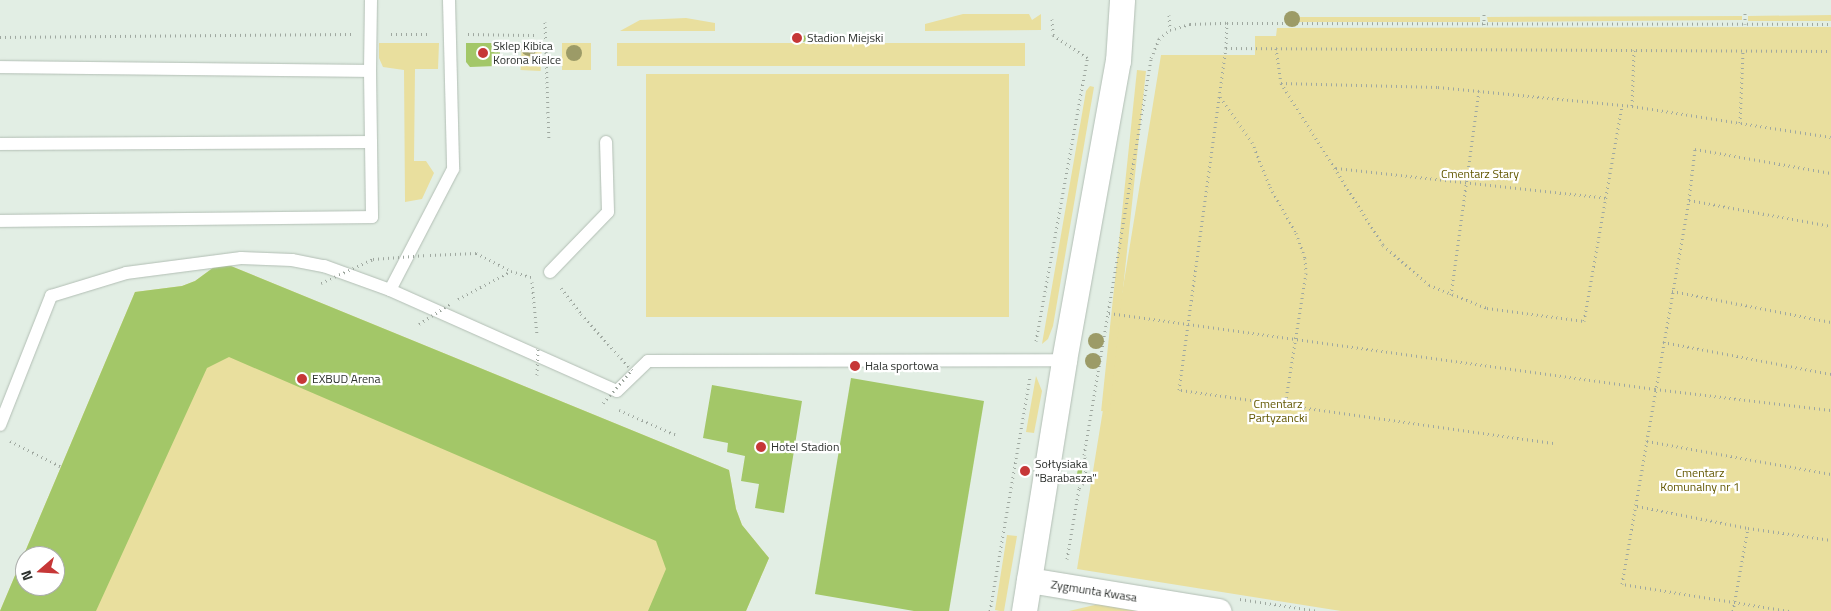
<!DOCTYPE html>
<html>
<head>
<meta charset="utf-8">
<style>
  body { margin:0 }
  #map { position:relative; width:1831px; height:611px; overflow:hidden; background:#e2eee4; font-family:"Titillium Web",sans-serif }
  div>[style] { position:absolute }
  .green>* { inset:0; background:#e9df9e; transform-origin:0 0 }
  .building>* { inset:0; background:#a3c768; transform-origin:0 0 }
  .path>* { height:3px; margin-top:-1.5px; transform-origin:0; background:repeating-linear-gradient(90deg,#9fa8a0 0 1px,transparent 0 5px) }
  .roads { filter:drop-shadow(0 0 1px #b2beb4) drop-shadow(0 0 1px #b2beb4) }
  .service>* { height:12px; margin:-6px; padding:0 6px; transform-origin:6px; border-radius:6px; background:#fff }
  .minor>* { height:25px; margin:-12.5px; padding:0 12.5px; transform-origin:12.5px; border-radius:12.5px; background:#fff }
  .path-bridge>* { height:3px; margin-top:-1.5px; transform-origin:0; background:repeating-linear-gradient(90deg,#9fa8a0 0 1px,transparent 0 5px) }
  .trees>* { width:16px; height:16px; margin:-8px; border-radius:50%; background:#9c9b67 }
  .dots>* { width:14px; height:14px; translate:-50% -50%; box-sizing:border-box; border:2px solid #fff; border-radius:50% }
  span { translate:-50% -50%; white-space:nowrap; text-align:center; line-height:1.15; -webkit-text-stroke:4.5px #fff; paint-order:stroke }
  .poi-label { font-size:12px; color:#2d312e }
  .left { translate:0 -50%; text-align:left }
  .park-label { font-size:12px; color:#625700 }
  .street-label { font-size:12px; color:#2d312e }
  .north { position:absolute; left:15px; top:546px; width:50px; height:50px; box-sizing:border-box; background:#fff; border:1px solid #abadab; border-radius:50%; rotate:251deg; font-size:14px; font-weight:700; line-height:20px; text-align:center; color:#2d312e }
  .north::after { content:''; display:block; margin:auto; width:18px; height:22px; background:#c63737; clip-path:polygon(50% 0,100% 100%,50% 72%,0 100%) }
</style>
</head>
<body>
<div id="map">
  <div class="green">
    <div style="clip-path:polygon(963px 14px,1029px 14px,1032px 20px,1041px 14px,1041px 30px,925px 31px,925px 24px)"></div>
    <div style="clip-path:polygon(1831px 15px,1831px 21px,1748px 21px,1748px 16px)"></div>
    <div style="clip-path:polygon(1742px 16px,1742px 20px,1488px 22px,1487px 17px)"></div>
    <div style="left:1286px;top:17px;width:194px;height:5px"></div>
    <div style="clip-path:polygon(686px 18px,715px 23px,715px 31px,620px 31px,640px 20px)"></div>
    <div style="clip-path:polygon(1831px 27px,1831px 611px,1341px 611px,1077px 569px,1161px 55px,1255px 55px,1255px 36px,1276px 36px,1277px 28px)"></div>
    <div style="clip-path:polygon(379px 43px,439px 43px,438px 69px,415px 69px,414px 161px,426px 161px,434px 173px,422px 199px,405px 202px,404px 70px,383px 67px,379px 58px)"></div>
    <div style="left:522px;top:43px;width:20px;height:27px;rotate:3deg"></div>
    <div style="left:562px;top:43px;width:29px;height:27px"></div>
    <div style="left:617px;top:43px;width:408px;height:23px"></div>
    <div style="left:1137px;top:70px;width:9px;height:343px;rotate:6deg"></div>
    <div style="left:1009px;top:74px;width:243px;height:363px;rotate:90deg"></div>
    <div style="clip-path:polygon(1090px 86px,1094px 87px,1053px 326px,1048px 339px,1042px 344px,1086px 91px)"></div>
    <div style="clip-path:polygon(evenodd,221px 262px,729px 470px,736px 509px,742px 525px,769px 558px,746px 611px,0 611px,135px 292px,182px 286px,195px 281px,221px 262px,25px 556px,55px 556px,55px 586px,25px 586px,25px 556px)"></div>
    <div style="clip-path:polygon(1036px 376px,1042px 391px,1034px 433px,1026px 432px)"></div>
    <div style="clip-path:polygon(1007px 535px,1017px 536px,1004px 611px,1000px 611px,995px 610px)"></div>
    <div style="clip-path:polygon(1099px 604px,1139px 611px,1069px 611px)"></div>
  </div>
  <div class="building">
    <div style="left:814px;top:34px;width:6px;height:22px;rotate:81deg"></div>
    <div style="clip-path:polygon(466px 43px,500px 43px,500px 62px,496px 66px,470px 67px,466px 62px)"></div>
    <div style="clip-path:polygon(evenodd,221px 262px,729px 470px,736px 509px,742px 525px,769px 558px,746px 611px,648px 611px,666px 569px,656px 541px,229px 357px,207px 368px,96px 611px,0 611px,135px 292px,182px 286px,195px 281px,221px 262px,25px 556px,55px 556px,55px 586px,25px 586px,25px 556px)"></div>
    <div style="clip-path:polygon(851px 378px,984px 401px,949px 611px,914px 611px,815px 594px)"></div>
    <div style="clip-path:polygon(712px 385px,802px 401px,784px 513px,755px 508px,759px 484px,741px 481px,745px 456px,727px 452px,728px 443px,703px 438px)"></div>
    <div style="clip-path:polygon(1079px 462px,1083px 463px,1081px 480px,1076px 480px)"></div>
  </div>
  <div class="path">
    <div style="left:1484px;top:14px;width:11px;rotate:90deg"></div>
    <div style="left:1169px;top:15px;width:15px;rotate:86deg"></div>
    <div style="left:1052px;top:19px;width:16px;rotate:86deg"></div>
    <div style="left:1053px;top:35px;width:43px;rotate:33.7deg"></div>
    <div style="left:545px;top:22px;width:119px;rotate:88.1deg"></div>
    <div style="left:1745px;top:24px;width:11px;rotate:-90deg"></div>
    <div style="left:391px;top:34px;width:38px"></div>
    <div style="left:468px;top:34px;width:67px;rotate:0.9deg"></div>
    <div style="left:0;top:37px;width:352px;rotate:-0.5deg"></div>
    <div style="left:1226px;top:48px;width:25px;rotate:-88deg"></div>
    <div style="left:1276px;top:48px;width:35px;rotate:82deg"></div>
    <div style="left:1281px;top:83px;width:191px;rotate:57.8deg"></div>
    <div style="left:1383px;top:245px;width:61px;rotate:41deg"></div>
    <div style="left:1429px;top:285px;width:62px;rotate:21.6deg"></div>
    <div style="left:1487px;top:308px;width:98px;rotate:7.6deg"></div>
    <div style="left:1584px;top:321px;width:219px;rotate:-80deg"></div>
    <div style="left:1634px;top:50px;width:56px;rotate:92deg"></div>
    <div style="left:1632px;top:106px;width:201px;rotate:8.9deg"></div>
    <div style="left:1281px;top:83px;width:157px;rotate:1.5deg"></div>
    <div style="left:1438px;top:87px;width:195px;rotate:5.6deg"></div>
    <div style="left:1220px;top:97px;width:55px;rotate:54.6deg"></div>
    <div style="left:1252px;top:142px;width:48px;rotate:68.2deg"></div>
    <div style="left:1270px;top:187px;width:53px;rotate:60.5deg"></div>
    <div style="left:1296px;top:233px;width:27px;rotate:70deg"></div>
    <div style="left:1305px;top:258px;width:15px;rotate:86deg"></div>
    <div style="left:1306px;top:273px;width:134px;rotate:99deg"></div>
    <div style="left:1740px;top:123px;width:73px;rotate:-87.6deg"></div>
    <div style="left:1336px;top:168px;width:272px;rotate:6.3deg"></div>
    <div style="left:1689px;top:200px;width:51px;rotate:-83.3deg"></div>
    <div style="left:1695px;top:149px;width:138px;rotate:10deg"></div>
    <div style="left:430px;top:255px;width:46px;rotate:-2.5deg"></div>
    <div style="left:476px;top:253px;width:39px;rotate:27deg"></div>
    <div style="left:532px;top:282px;width:53px;rotate:84.6deg"></div>
    <div style="left:561px;top:288px;width:33px;rotate:52deg"></div>
    <div style="left:581px;top:314px;width:59px;rotate:47.7deg"></div>
    <div style="left:1672px;top:291px;width:162px;rotate:11deg"></div>
    <div style="left:1451px;top:295px;width:206px;rotate:-82.2deg"></div>
    <div style="left:458px;top:299px;width:60px;rotate:-27.8deg"></div>
    <div style="left:511px;top:271px;width:21px;rotate:17deg"></div>
    <div style="left:1109px;top:313px;width:551px;rotate:7.92deg"></div>
    <div style="left:1655px;top:389px;width:177px;rotate:6.8deg"></div>
    <div style="left:1036px;top:341px;width:287px;rotate:-79.7deg"></div>
    <div style="left:1663px;top:342px;width:171px;rotate:10.8deg"></div>
    <div style="left:619px;top:410px;width:62px;rotate:23.7deg"></div>
    <div style="left:10px;top:441px;width:56px;rotate:26.6deg"></div>
    <div style="left:1647px;top:441px;width:187px;rotate:10.2deg"></div>
    <div style="left:1553px;top:443px;width:378px;rotate:-171.9deg"></div>
    <div style="left:1179px;top:390px;width:345px;rotate:-82.2deg"></div>
    <div style="left:1226px;top:48px;width:605px;rotate:0.28deg"></div>
    <div style="left:1637px;top:506px;width:113px;rotate:11.2deg"></div>
    <div style="left:1748px;top:528px;width:84px;rotate:8.2deg"></div>
    <div style="left:1067px;top:559px;width:72px;rotate:-80.4deg"></div>
    <div style="left:1079px;top:488px;width:8px;rotate:-50deg"></div>
    <div style="left:1084px;top:482px;width:19px;rotate:-81deg"></div>
    <div style="left:1087px;top:463px;width:9px;rotate:-111deg"></div>
    <div style="left:1084px;top:455px;width:403px;rotate:-80.4deg"></div>
    <div style="left:1151px;top:58px;width:21px;rotate:-67deg"></div>
    <div style="left:1159px;top:39px;width:14px;rotate:-39deg"></div>
    <div style="left:1170px;top:30px;width:21px;rotate:-17deg"></div>
    <div style="left:1190px;top:24px;width:37px;rotate:-2deg"></div>
    <div style="left:1227px;top:23px;width:604px;rotate:0.09deg"></div>
    <div style="left:1240px;top:599px;width:79px;rotate:8.7deg"></div>
    <div style="left:990px;top:611px;width:236px;rotate:-80.3deg"></div>
    <div style="left:1733px;top:611px;width:84px;rotate:-79.8deg"></div>
    <div style="left:1789px;top:611px;width:169px;rotate:-170.8deg"></div>
    <div style="left:1622px;top:584px;width:390px;rotate:-80.1deg"></div>
    <div style="left:1689px;top:200px;width:144px;rotate:10.4deg"></div>
  </div>
  <div class="roads">
    <div class="service">
      <div style="left:449px;top:0;width:169px;rotate:88.6deg"></div>
      <div style="left:453px;top:169px;width:136px;rotate:117.5deg"></div>
      <div style="left:390px;top:290px;width:248px;rotate:24deg"></div>
      <div style="left:617px;top:391px;width:43px;rotate:-44.1deg"></div>
      <div style="left:648px;top:361px;width:416px;rotate:-0.1deg"></div>
      <div style="left:0;top:67px;width:370px;rotate:0.6deg"></div>
      <div style="left:370px;top:71px;width:146px;rotate:89.2deg"></div>
      <div style="left:372px;top:217px;width:372px;rotate:179.4deg"></div>
      <div style="left:370px;top:71px;width:71px;rotate:-89.2deg"></div>
      <div style="left:0;top:144px;width:371px;rotate:-0.3deg"></div>
      <div style="left:550px;top:272px;width:83px;rotate:-46deg"></div>
      <div style="left:608px;top:212px;width:70px;rotate:-91.6deg"></div>
      <div style="left:0;top:425px;width:139px;rotate:-68.4deg"></div>
      <div style="left:51px;top:296px;width:78px;rotate:-17deg"></div>
      <div style="left:126px;top:273px;width:116px;rotate:-7.4deg"></div>
      <div style="left:241px;top:258px;width:51px;rotate:2.2deg"></div>
      <div style="left:292px;top:260px;width:33px;rotate:11deg"></div>
      <div style="left:324px;top:266px;width:70px;rotate:20deg"></div>
    </div>
    <div class="minor">
      <div style="left:1029px;top:580px;width:192px;rotate:9.3deg"></div>
      <div style="left:1024px;top:611px;width:254px;rotate:-80.9deg"></div>
      <div style="left:1064px;top:360px;width:304px;rotate:-79.8deg"></div>
      <div style="left:1118px;top:61px;width:61px;rotate:-86.2deg"></div>
    </div>
  </div>
  <div class="path-bridge">
    <div style="left:321px;top:283px;width:57px;rotate:-24.8deg"></div>
    <div style="left:373px;top:259px;width:54px;rotate:-4.2deg"></div>
    <div style="left:419px;top:324px;width:38px;rotate:-33deg"></div>
    <div style="left:537px;top:375px;width:29px;rotate:-88deg"></div>
    <div style="left:603px;top:403px;width:44px;rotate:-48.7deg"></div>
    <div style="left:632px;top:370px;width:16px;rotate:-133deg"></div>
  </div>
  <div class="trees">
    <div style="left:1292px;top:19px"></div>
    <div style="left:529px;top:48px"></div>
    <div style="left:574px;top:53px"></div>
    <div style="left:1096px;top:341px"></div>
    <div style="left:1093px;top:361px"></div>
  </div>
  <div class="dots">
    <div style="left:797px;top:38px;background:#c63737"></div>
    <div style="left:483px;top:53px;background:#c63737"></div>
    <div style="left:855px;top:366px;background:#c63737"></div>
    <div style="left:302px;top:379px;background:#c63737"></div>
    <div style="left:761px;top:447px;background:#c63737"></div>
    <div style="left:1025px;top:471px;background:#c63737"></div>
  </div>
  <div class="poi-label">
    <span class="left" style="left:807px;top:38px">Stadion Miejski</span>
    <span class="left" style="left:493px;top:53px">Sklep Kibica<br>Korona Kielce</span>
    <span class="left" style="left:865px;top:366px">Hala sportowa</span>
    <span class="left" style="left:312px;top:379px">EXBUD Arena</span>
    <span class="left" style="left:771px;top:447px">Hotel Stadion</span>
    <span class="left" style="left:1035px;top:471px">Sołtysiaka<br>"Barabasza"</span>
  </div>
  <div class="park-label">
    <span style="left:1480px;top:174px">Cmentarz Stary</span>
    <span style="left:1278px;top:411px">Cmentarz<br>Partyzancki</span>
    <span style="left:1700px;top:480px">Cmentarz<br>Komunalny nr 1</span>
  </div>
  <div class="street-label">
    <span style="left:1094px;top:591px;rotate:9deg">Zygmunta Kwasa</span>
  </div>
  <div class="north">N</div>
</div>
</body>
</html>
